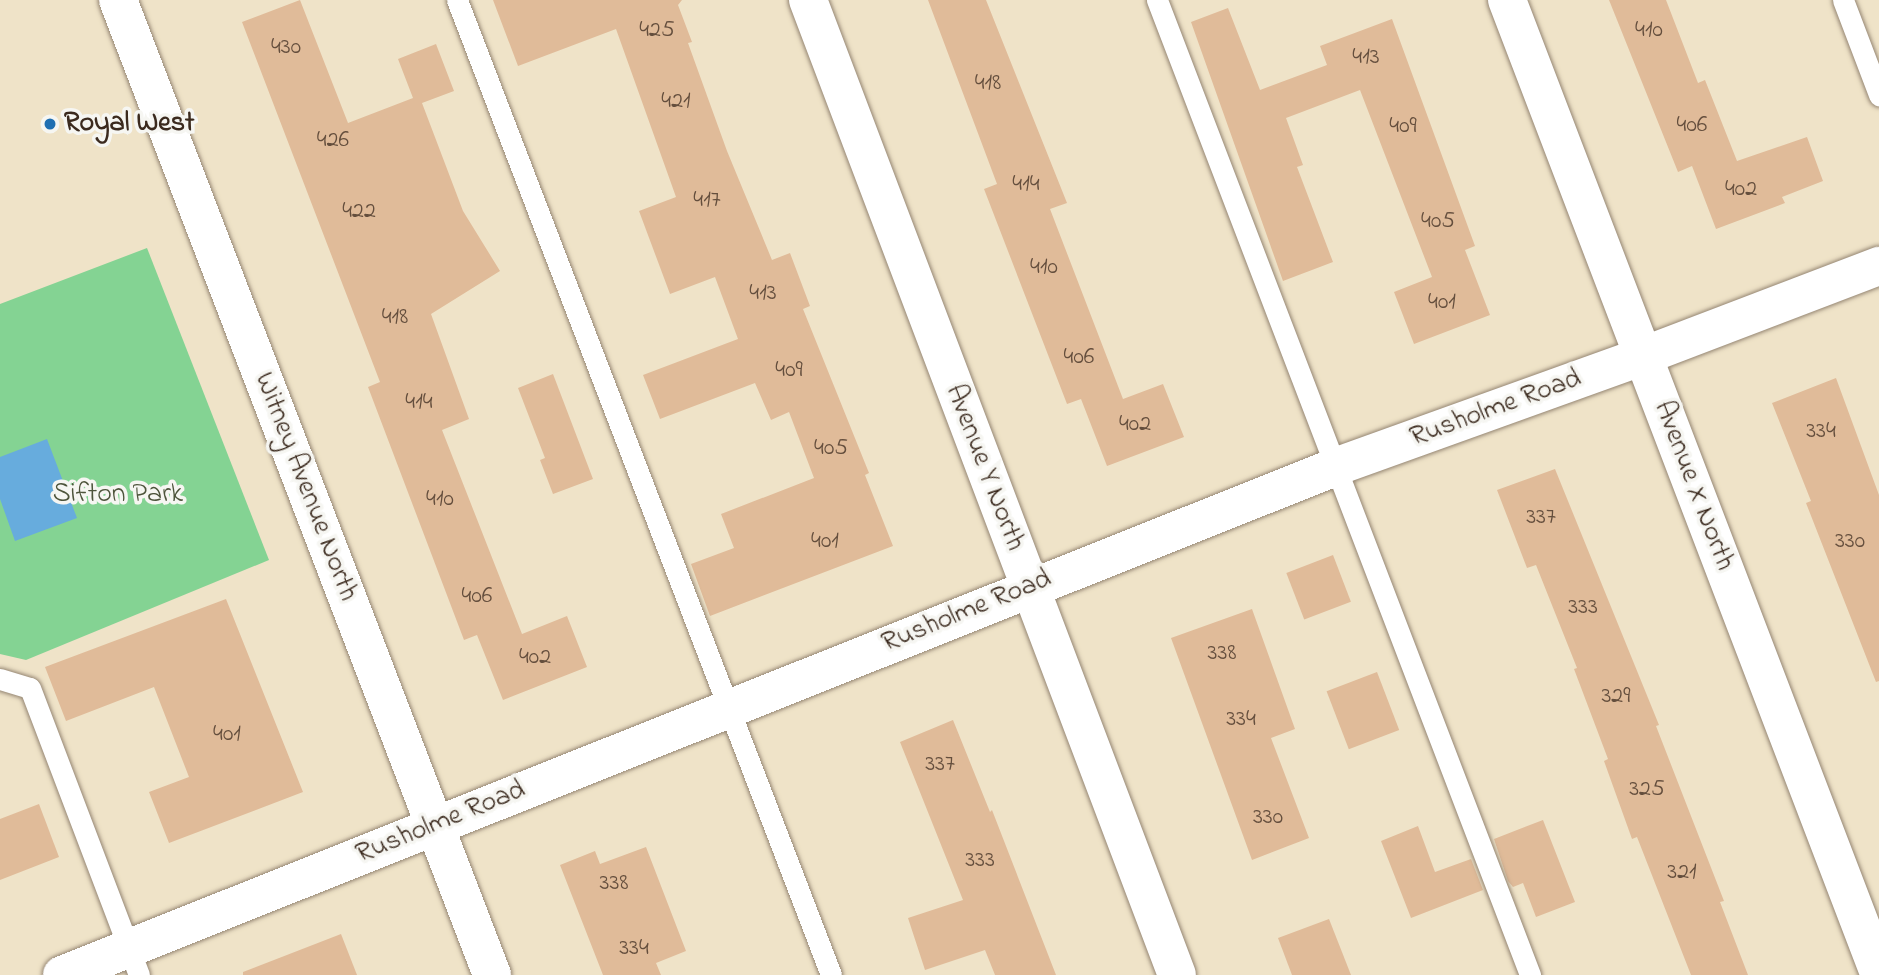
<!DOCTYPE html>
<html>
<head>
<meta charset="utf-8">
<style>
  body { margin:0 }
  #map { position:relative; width:1879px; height:975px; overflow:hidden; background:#efe3c8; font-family:"Indie Flower",sans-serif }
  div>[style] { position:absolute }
  .green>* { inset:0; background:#84d393 }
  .water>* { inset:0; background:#67acdd }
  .building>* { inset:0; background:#e0bb99; transform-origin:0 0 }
  .roads { filter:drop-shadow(0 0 2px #958673) drop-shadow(0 0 2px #958673) }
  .service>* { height:21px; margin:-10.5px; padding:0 10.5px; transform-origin:10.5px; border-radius:10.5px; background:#fff }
  .minor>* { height:38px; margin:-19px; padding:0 19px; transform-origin:19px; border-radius:19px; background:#fff }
  .dots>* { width:19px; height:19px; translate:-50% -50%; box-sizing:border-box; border:4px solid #f6f6f2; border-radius:50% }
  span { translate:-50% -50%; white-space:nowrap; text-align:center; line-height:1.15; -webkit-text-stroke:7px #f6f6f2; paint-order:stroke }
  .number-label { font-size:24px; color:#644e3d }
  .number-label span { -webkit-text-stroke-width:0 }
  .poi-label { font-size:28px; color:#3b2a1e; font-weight:700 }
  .left { translate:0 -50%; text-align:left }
  .street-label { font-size:28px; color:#3b2a1e }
  .park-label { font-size:28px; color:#4d543b }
</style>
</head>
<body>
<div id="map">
  <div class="green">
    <div style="clip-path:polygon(147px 248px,269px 560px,26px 660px,0 654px,0 304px)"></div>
  </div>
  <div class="water">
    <div style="clip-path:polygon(47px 439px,77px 518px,15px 541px,0 499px,0 457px)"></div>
  </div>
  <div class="building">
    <div style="clip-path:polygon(300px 0,348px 123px,413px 98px,398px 59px,436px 44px,454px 91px,422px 103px,463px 211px,500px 271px,431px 314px,469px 419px,442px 430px,522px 634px,567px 616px,587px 667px,503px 700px,477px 635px,464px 640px,368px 387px,380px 382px,242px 22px)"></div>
    <div style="clip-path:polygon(493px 0,682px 0,678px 5px,692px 42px,688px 43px,727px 151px,772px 260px,790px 253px,810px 306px,803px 309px,869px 473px,865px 475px,893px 546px,710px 616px,691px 564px,734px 548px,721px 514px,814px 478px,789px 412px,771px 420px,755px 383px,660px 419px,643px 375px,738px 339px,715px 277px,670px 294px,639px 211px,676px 197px,616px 29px,518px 66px)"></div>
    <div style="clip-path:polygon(928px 0,986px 0,1067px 203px,1050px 209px,1123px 399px,1163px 384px,1184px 437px,1107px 466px,1081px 399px,1067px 404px,984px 189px,997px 184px)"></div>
    <div style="clip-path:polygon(1609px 0,1666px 0,1698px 83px,1705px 80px,1737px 161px,1807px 137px,1823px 181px,1782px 197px,1785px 203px,1716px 229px,1692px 166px,1678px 172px)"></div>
    <div style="clip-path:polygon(1228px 8px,1260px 90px,1327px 65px,1320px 46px,1392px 19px,1475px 246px,1465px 250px,1490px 315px,1414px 344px,1394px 292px,1432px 277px,1360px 90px,1286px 118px,1303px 165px,1297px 167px,1333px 262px,1283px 281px,1191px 22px)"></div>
    <div style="clip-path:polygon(553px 374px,593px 479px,553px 494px,540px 460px,545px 458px,518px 388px)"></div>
    <div style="clip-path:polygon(1836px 378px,1879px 495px,1879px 681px,1876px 682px,1806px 503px,1811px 501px,1772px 403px)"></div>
    <div style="clip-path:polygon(1555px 469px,1659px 725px,1656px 726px,1724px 901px,1720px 902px,1748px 975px,1691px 975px,1637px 837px,1632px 839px,1604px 761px,1608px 759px,1574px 669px,1577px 668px,1536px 565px,1527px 568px,1497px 490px)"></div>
    <div style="left:1333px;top:555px;width:50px;height:50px;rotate:69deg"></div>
    <div style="clip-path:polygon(226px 599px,303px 792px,169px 843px,149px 792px,189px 777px,154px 687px,66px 721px,45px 667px)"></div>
    <div style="clip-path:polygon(1252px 609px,1295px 729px,1271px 738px,1309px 838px,1252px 860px,1171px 638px)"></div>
    <div style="left:1377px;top:672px;width:62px;height:54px;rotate:69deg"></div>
    <div style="clip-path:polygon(953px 720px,990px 812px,992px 810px,1056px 975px,995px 975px,985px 950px,925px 970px,908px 918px,963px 900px,900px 742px)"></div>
    <div style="clip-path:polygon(39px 804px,59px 857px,0 880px,0 819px)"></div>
    <div style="clip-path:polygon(1543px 820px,1575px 902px,1536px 917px,1523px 883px,1513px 887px,1508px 881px,1494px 839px)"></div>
    <div style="clip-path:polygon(1418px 826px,1435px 872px,1471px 859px,1483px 890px,1411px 918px,1381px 841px)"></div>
    <div style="clip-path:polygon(646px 847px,686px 951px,656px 963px,661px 975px,603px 975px,560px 865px,595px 851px,600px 864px)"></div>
    <div style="clip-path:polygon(1329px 919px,1351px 975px,1292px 975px,1278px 938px)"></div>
    <div style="clip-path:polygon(341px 934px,357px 975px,243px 975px,243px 972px)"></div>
  </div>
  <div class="roads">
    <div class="service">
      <div style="left:457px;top:0;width:1044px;rotate:69.01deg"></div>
      <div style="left:1157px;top:0;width:1044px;rotate:69.06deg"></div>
      <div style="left:1843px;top:0;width:102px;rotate:69.2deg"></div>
      <div style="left:0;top:679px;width:31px;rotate:17deg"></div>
      <div style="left:30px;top:688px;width:307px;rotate:69.2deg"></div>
    </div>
    <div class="minor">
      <div style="left:118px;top:0;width:1044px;rotate:69.01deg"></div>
      <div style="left:808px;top:0;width:1042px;rotate:69.27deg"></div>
      <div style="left:1507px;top:0;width:1042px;rotate:69.08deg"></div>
      <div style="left:62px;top:975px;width:1371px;rotate:-21.75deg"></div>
      <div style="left:1335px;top:467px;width:327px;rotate:-19.8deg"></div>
      <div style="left:1643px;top:356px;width:253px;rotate:-20.9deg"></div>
    </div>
  </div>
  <div class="dots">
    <div style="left:50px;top:124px;background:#1f6fb2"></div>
  </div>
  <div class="number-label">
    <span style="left:657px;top:31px">425</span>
    <span style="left:1649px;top:31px">410</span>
    <span style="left:286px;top:48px">430</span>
    <span style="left:1366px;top:58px">413</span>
    <span style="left:988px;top:84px">418</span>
    <span style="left:676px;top:102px">421</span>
    <span style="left:1692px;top:126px">406</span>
    <span style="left:1403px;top:127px">409</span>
    <span style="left:333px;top:141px">426</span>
    <span style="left:1026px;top:185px">414</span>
    <span style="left:1741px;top:190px">402</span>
    <span style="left:707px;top:201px">417</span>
    <span style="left:359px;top:212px">422</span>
    <span style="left:1438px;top:222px">405</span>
    <span style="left:1044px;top:268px">410</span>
    <span style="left:763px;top:294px">413</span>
    <span style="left:1442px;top:303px">401</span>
    <span style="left:395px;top:318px">418</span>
    <span style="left:1079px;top:358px">406</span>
    <span style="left:789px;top:371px">409</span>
    <span style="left:419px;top:403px">414</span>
    <span style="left:1135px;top:425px">402</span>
    <span style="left:1821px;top:432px">334</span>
    <span style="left:831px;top:449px">405</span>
    <span style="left:440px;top:500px">410</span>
    <span style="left:1541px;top:518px">337</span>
    <span style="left:825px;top:542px">401</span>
    <span style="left:1850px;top:542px">330</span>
    <span style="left:477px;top:597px">406</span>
    <span style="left:1583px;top:608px">333</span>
    <span style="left:1222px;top:654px">338</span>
    <span style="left:535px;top:658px">402</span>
    <span style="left:1616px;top:697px">329</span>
    <span style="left:1241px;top:720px">334</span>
    <span style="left:227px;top:735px">401</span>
    <span style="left:940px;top:765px">337</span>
    <span style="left:1647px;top:790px">325</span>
    <span style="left:1268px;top:818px">330</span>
    <span style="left:980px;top:861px">333</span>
    <span style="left:1682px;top:873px">321</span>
    <span style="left:614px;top:884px">338</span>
    <span style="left:634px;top:949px">334</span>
  </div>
  <div class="poi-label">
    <span class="left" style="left:64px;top:124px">Royal West</span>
  </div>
  <div class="street-label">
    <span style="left:1496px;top:409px;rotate:-20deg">Rusholme Road</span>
    <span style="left:984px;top:468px;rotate:69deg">Avenue Y North</span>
    <span style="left:1693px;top:486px;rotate:69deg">Avenue X North</span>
    <span style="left:305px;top:487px;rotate:69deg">Witney Avenue North</span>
    <span style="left:967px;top:612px;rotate:-22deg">Rusholme Road</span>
    <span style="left:441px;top:823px;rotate:-22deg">Rusholme Road</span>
  </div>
  <div class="park-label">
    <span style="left:118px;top:495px">Sifton Park</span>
  </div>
</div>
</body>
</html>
